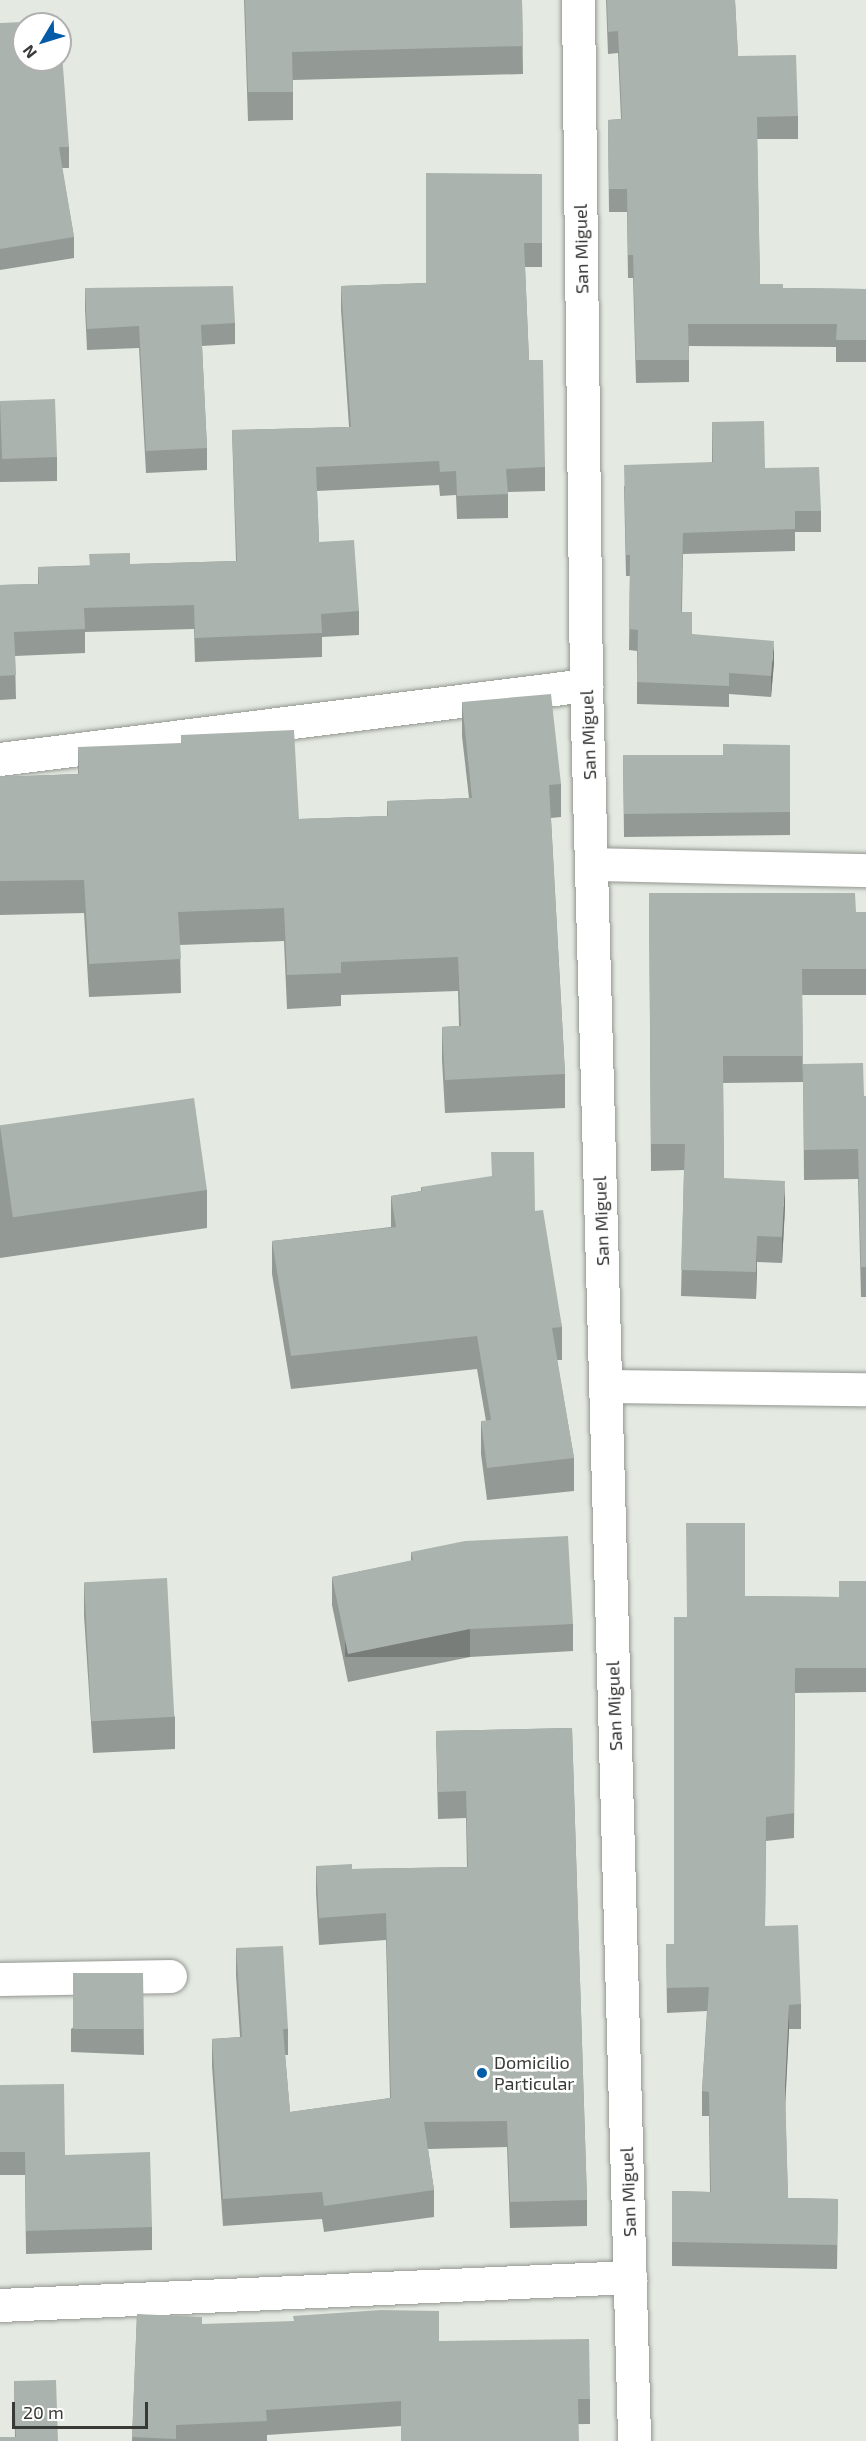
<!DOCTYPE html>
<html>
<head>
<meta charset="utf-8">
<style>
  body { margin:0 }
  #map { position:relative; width:866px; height:2441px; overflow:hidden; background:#e4eae2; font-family:"Exo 2",sans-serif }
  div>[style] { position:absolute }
  .roads { filter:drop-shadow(0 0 2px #929790) drop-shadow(0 0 2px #929790) }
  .street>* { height:33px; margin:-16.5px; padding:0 16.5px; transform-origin:16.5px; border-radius:16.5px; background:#fff }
  .secondary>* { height:33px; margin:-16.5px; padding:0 16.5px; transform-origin:16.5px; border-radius:16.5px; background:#fff }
  .wall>* { inset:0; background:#939a96 }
  .shaded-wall>* { inset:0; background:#787d7a; transform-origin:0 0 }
  .building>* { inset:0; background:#abb3ae; transform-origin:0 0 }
  .dots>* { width:16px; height:16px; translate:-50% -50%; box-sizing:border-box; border:3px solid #fff; border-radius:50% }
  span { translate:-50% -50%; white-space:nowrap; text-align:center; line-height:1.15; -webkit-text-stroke:5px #fff; paint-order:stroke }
  .street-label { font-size:18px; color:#383a37 }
  .poi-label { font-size:18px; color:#383a37 }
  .left { translate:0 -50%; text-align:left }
  .north { position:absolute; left:12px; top:12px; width:60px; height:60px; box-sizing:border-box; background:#fff; border:2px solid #afb0af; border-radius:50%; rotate:232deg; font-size:16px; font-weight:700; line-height:24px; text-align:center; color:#383a37 }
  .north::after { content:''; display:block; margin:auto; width:21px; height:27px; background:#045ca9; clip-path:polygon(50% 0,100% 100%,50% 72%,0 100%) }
  .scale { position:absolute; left:12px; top:2402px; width:136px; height:27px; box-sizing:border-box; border:3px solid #383a37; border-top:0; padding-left:8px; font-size:18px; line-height:21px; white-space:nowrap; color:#383a37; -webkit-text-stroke:4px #fff; paint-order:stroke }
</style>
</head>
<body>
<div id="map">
  <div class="roads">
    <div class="street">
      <div style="left:0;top:759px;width:591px;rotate:-7.2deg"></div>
      <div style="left:592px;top:864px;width:274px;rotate:1.3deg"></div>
      <div style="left:606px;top:1386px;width:260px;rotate:0.7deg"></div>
      <div style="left:0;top:1979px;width:170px;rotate:-1deg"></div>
      <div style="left:0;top:2305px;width:631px;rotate:-2.54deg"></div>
    </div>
    <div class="secondary">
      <div style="left:578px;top:0;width:685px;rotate:89.33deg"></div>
      <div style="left:586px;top:685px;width:1757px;rotate:88.43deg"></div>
    </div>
  </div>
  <div class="wall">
    <div style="clip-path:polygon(244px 0,522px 0,523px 74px,293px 80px,293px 120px,248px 121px)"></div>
    <div style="clip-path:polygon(606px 0,735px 0,738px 56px,798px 116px,798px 139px,757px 139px,760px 284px,783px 288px,866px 289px,866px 362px,836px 362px,836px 347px,689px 346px,689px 382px,636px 383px,633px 278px,628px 278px,627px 212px,609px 212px,608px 120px,621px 119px,618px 53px,608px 54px)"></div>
    <div style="clip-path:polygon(0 23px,24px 24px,69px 147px,69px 168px,62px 168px,74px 237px,74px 258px,0 270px)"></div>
    <div style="clip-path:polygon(542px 174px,542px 267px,525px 267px,529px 360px,545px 467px,545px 491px,508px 492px,508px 518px,457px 519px,456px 495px,440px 496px,439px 485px,317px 491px,319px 542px,359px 611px,359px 635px,322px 637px,322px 657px,195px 662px,194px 629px,85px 632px,85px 653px,15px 656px,16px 699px,0 700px,0 585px,38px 584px,38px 567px,236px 561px,232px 430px,349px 427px,341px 310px,341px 286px,426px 283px)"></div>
    <div style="clip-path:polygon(85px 288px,235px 323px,235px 344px,202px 346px,207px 448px,207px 470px,146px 473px,139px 348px,87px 350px,85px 309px)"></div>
    <div style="clip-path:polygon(0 401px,57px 457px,57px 481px,0 482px)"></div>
    <div style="clip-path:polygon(712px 422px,765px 468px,821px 511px,821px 532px,795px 532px,795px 551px,683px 554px,682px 612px,692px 634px,774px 662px,771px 697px,729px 694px,729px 707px,637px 704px,637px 651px,629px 650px,630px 576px,626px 576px,624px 486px,712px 462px)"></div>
    <div style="clip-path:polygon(462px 702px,561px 784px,561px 817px,551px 818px,565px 1074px,565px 1108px,445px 1113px,442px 1060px,442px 1027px,459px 1026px,458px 991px,341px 995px,341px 1006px,287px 1009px,284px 941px,180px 945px,181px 993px,89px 997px,84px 913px,0 915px,0 777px,78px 774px,78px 747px,299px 819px,387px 816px,387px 801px,469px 798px,462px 736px)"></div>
    <div style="clip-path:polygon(790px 745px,790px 835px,624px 837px,623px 755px,723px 755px)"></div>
    <div style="clip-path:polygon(649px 893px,856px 912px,866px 912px,866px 995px,802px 995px,803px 1082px,723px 1083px,724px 1178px,785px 1207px,782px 1263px,757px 1262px,756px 1299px,681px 1296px,684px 1170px,651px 1171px)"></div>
    <div style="clip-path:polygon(803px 1064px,864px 1096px,866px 1096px,866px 1297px,861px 1297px,858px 1179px,804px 1180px)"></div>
    <div style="clip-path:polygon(0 1127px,207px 1190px,207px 1228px,0 1258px)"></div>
    <div style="clip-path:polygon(421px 1187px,535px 1211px,562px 1327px,562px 1360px,557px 1360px,574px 1458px,574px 1491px,487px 1500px,481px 1454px,481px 1421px,486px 1421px,477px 1369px,291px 1389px,272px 1274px,272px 1241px,391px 1227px,391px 1196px,421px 1191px)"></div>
    <div style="clip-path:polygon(411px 1552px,573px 1624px,573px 1651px,470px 1657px,348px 1682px,332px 1605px,332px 1577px,411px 1561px)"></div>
    <div style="clip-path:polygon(866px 1581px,866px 1692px,795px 1693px,794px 1838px,766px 1841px,765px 1926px,801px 2004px,801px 2029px,789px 2029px,785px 2101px,788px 2198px,838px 2199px,837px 2269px,672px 2266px,672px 2191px,710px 2192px,709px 2116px,702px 2116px,702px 2091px,707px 2011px,667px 2013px,666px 1944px,674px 1944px,745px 1596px,839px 1597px)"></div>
    <div style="clip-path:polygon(84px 1583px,175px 1717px,175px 1749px,93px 1753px,84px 1615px)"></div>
    <div style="clip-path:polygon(572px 1728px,587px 2200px,587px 2226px,510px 2228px,507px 2147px,428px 2149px,434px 2190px,434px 2217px,324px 2232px,322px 2219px,223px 2226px,212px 2066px,212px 2039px,240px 2037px,236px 1975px,236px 1948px,288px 2029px,288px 2055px,285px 2055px,290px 2112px,390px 2098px,386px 1940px,319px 1945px,316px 1893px,316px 1866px,352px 1869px,467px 1867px,466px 1818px,438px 1819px,436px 1731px)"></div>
    <div style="clip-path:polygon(143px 1973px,144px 2055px,71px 2052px,71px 2029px)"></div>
    <div style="clip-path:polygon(0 2085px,65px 2155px,152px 2227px,152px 2250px,26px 2254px,25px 2175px,0 2175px)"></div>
    <div style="clip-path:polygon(137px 2314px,202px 2324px,439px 2341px,590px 2399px,590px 2424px,401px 2426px,267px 2435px,267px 2441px,132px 2441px)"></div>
    <div style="clip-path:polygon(14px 2381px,58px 2441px,15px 2437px)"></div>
  </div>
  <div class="shaded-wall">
    <div style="clip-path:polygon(774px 641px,774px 662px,771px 697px,771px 676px)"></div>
    <div style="clip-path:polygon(785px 1181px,785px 1207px,782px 1263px,782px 1237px)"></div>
    <div style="clip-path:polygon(757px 1236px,757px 1262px,756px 1299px,756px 1272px)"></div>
    <div style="left:470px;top:1629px;width:28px;height:125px;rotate:90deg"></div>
    <div style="clip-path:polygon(789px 2005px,789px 2029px,785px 2110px,785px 2085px)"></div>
  </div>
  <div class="building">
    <div style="clip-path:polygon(245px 0,522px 0,523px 46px,292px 52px,293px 92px,248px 92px)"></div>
    <div style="clip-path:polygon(607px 0,735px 0,738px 56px,796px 55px,798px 116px,757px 117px,760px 284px,783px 284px,783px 288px,866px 289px,866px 340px,836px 340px,837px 324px,688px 324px,689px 360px,636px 360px,633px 255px,628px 255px,627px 189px,609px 189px,608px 120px,622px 119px,618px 31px,608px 32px)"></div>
    <div style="clip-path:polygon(46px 21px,47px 24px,24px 24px,24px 60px,60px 60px,60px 40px,61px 40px,69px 147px,59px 147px,74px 237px,0 249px,0 23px)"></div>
    <div style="clip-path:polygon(426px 173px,542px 174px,542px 243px,524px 243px,529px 360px,543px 360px,545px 467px,506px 469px,508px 494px,457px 496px,456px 471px,440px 472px,439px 461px,316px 467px,319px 542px,354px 540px,359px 611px,321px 614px,322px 633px,195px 638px,194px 605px,84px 608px,85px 629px,14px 632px,16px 675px,0 676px,0 585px,39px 584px,38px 567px,90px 566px,89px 554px,130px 553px,130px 564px,237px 561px,232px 430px,351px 427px,341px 286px,426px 283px)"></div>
    <div style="clip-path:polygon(233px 286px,235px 323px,201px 325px,207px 448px,146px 451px,139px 326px,87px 329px,85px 288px)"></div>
    <div style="left:55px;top:399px;width:58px;height:55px;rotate:88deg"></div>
    <div style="clip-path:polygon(764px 421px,765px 468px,819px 467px,821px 511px,795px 511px,795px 529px,683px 533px,681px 612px,692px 612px,692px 634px,774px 641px,771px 676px,729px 673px,729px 686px,637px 682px,638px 630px,629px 629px,630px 555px,626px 555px,624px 465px,713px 462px,712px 422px)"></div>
    <div style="clip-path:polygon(551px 694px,561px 784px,549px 785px,565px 1074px,445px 1080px,442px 1027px,461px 1026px,458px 957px,341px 962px,341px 973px,287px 975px,284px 908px,178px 912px,181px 959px,89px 964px,84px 880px,0 881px,0 777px,79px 774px,78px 747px,181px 743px,181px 735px,294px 730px,299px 819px,388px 816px,387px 801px,472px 798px,462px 702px)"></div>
    <div style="clip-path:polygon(723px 744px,790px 745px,790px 812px,624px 814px,623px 755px,723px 755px)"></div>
    <div style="clip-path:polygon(649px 893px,855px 893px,856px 912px,866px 912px,866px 969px,802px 969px,803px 1056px,723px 1056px,724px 1178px,785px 1181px,782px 1237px,757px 1236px,756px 1272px,681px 1270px,685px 1144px,651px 1144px)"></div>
    <div style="clip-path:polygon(863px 1063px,864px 1096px,866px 1096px,866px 1267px,861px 1267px,858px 1149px,804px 1150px,803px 1064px)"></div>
    <div style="left:194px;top:1098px;width:93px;height:196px;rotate:82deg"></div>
    <div style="clip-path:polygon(491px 1152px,534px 1152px,535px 1211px,543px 1210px,562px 1327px,552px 1328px,574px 1458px,487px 1468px,481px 1421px,491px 1420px,477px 1336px,291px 1356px,272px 1241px,396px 1227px,391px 1196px,422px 1191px,421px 1187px,492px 1176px)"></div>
    <div style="clip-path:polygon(686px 1523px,745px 1523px,745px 1596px,839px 1597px,839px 1581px,866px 1581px,866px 1668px,795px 1668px,794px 1813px,766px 1817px,765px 1926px,798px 1925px,801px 2004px,789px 2005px,785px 2085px,788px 2198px,838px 2199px,837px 2245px,672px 2242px,672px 2191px,711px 2192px,709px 2092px,702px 2091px,709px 1987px,667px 1988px,666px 1944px,674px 1944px,674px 1617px,687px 1617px)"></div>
    <div style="clip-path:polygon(568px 1536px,573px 1624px,470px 1629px,348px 1654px,332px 1577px,413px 1560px,411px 1552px,465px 1541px)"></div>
    <div style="left:167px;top:1578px;width:139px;height:83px;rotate:87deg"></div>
    <div style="clip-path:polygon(572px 1728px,587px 2200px,510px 2202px,507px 2121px,424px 2122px,434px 2190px,324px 2206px,322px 2192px,223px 2199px,212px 2039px,242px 2037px,236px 1948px,283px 1946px,288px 2029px,283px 2029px,290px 2112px,391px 2098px,386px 1913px,319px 1918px,316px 1866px,352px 1864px,352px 1869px,468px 1867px,466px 1791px,438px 1792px,436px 1731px)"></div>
    <div style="left:73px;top:1973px;width:70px;height:56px"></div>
    <div style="clip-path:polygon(64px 2084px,65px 2155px,150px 2152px,152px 2227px,26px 2231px,25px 2152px,0 2152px,0 2085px)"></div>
    <div style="clip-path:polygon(381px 2310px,439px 2311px,439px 2341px,589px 2339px,590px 2399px,578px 2399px,579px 2441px,401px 2441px,401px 2401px,266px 2410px,267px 2421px,176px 2425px,176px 2439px,132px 2437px,137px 2314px,202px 2317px,202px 2324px,294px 2321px,293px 2316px)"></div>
    <div style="clip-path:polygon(56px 2380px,58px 2441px,0 2441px,0 2437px,16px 2437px,14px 2381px)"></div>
  </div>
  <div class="dots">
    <div style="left:482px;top:2073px;background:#045ca9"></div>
  </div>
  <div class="street-label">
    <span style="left:581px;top:249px;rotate:-91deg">San Miguel</span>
    <span style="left:588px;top:735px;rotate:-92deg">San Miguel</span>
    <span style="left:601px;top:1221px;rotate:-92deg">San Miguel</span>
    <span style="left:614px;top:1706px;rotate:-92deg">San Miguel</span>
    <span style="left:628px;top:2192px;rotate:-92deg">San Miguel</span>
  </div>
  <div class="poi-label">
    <span class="left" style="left:494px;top:2073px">Domicilio<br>Particular</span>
  </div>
  <div class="north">N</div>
  <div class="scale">20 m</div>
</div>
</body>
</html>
